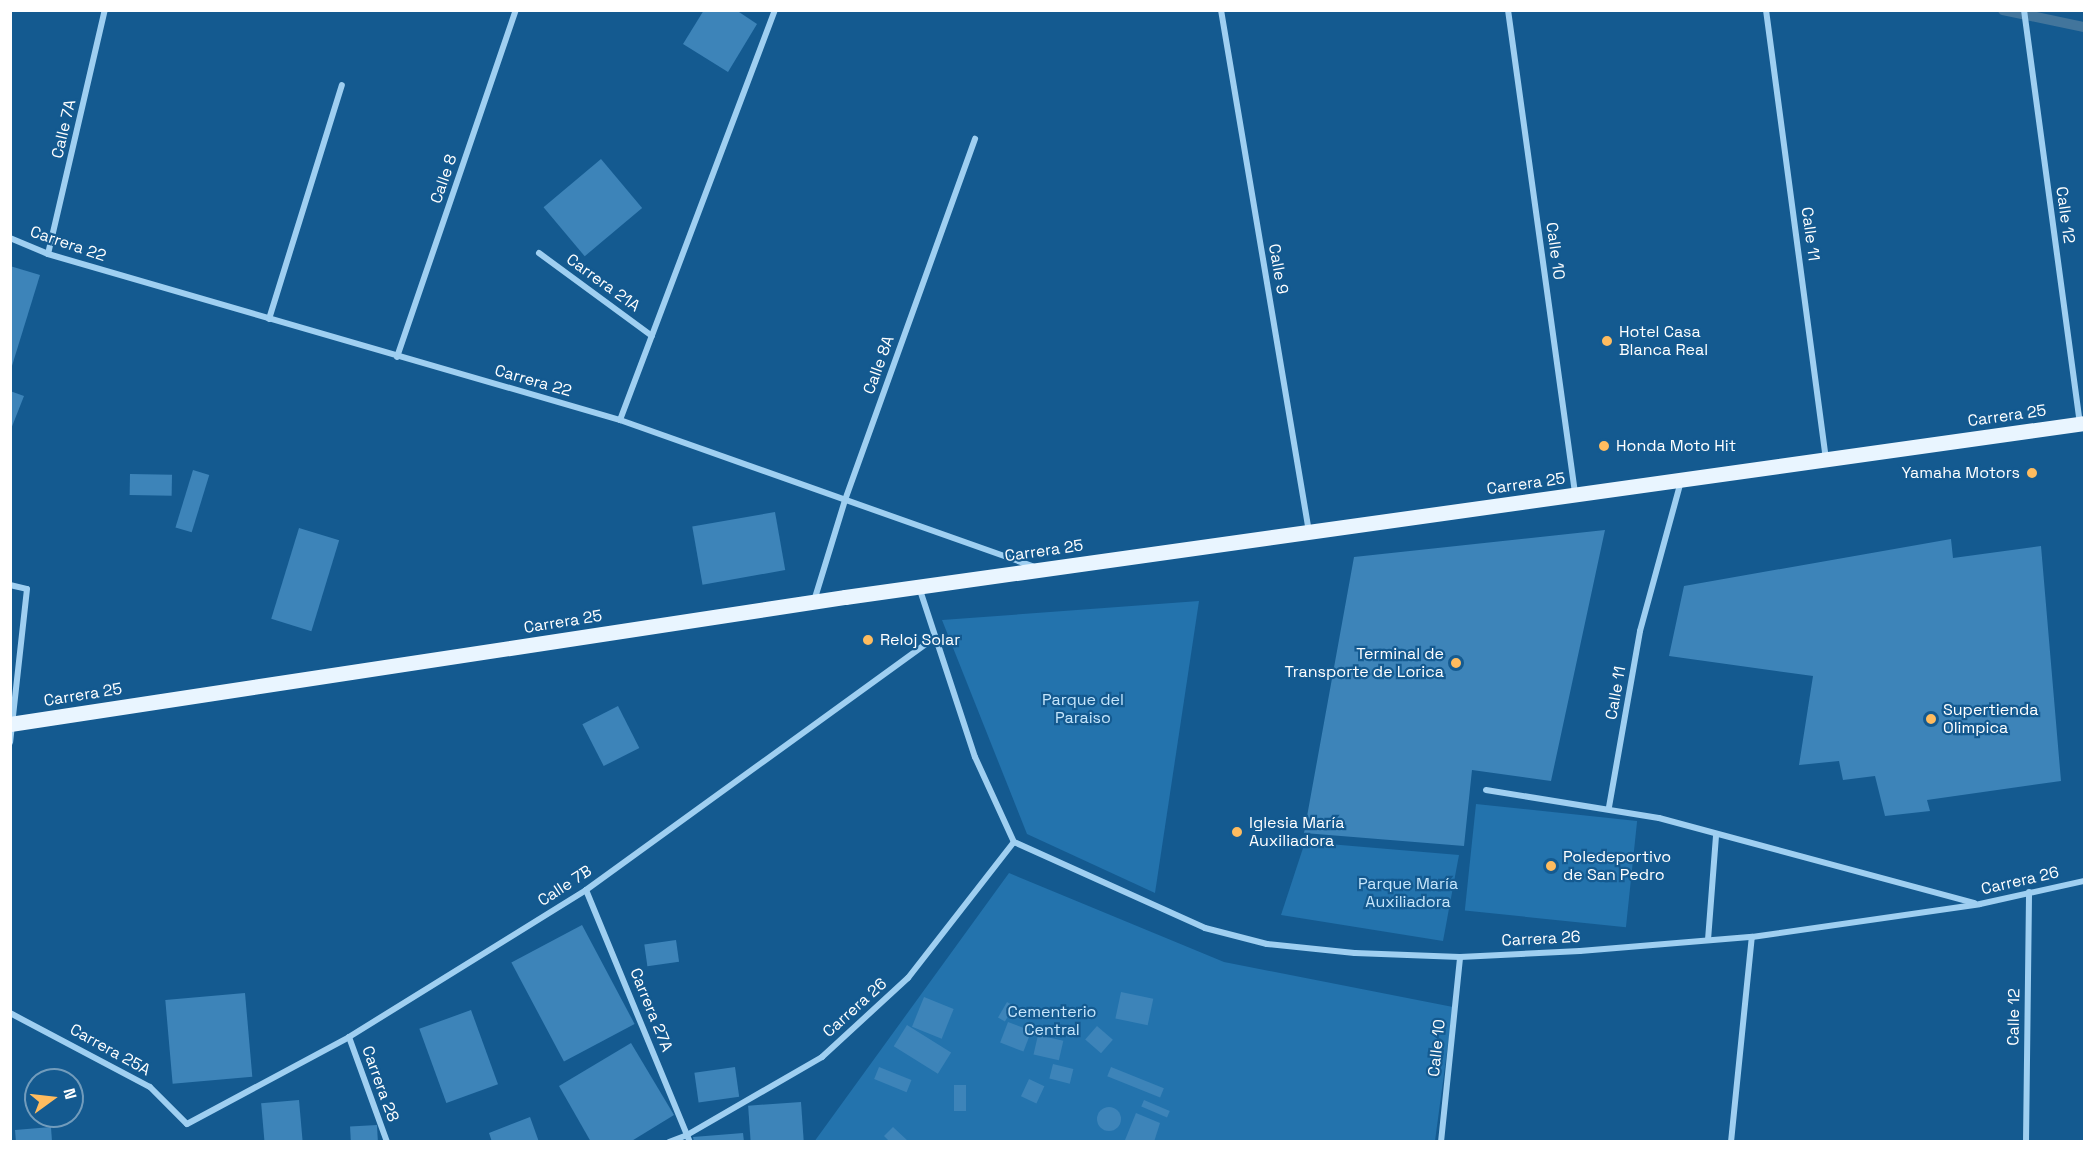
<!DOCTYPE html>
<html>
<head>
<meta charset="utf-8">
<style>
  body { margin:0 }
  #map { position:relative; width:2095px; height:1152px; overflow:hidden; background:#145a90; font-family:"Space Grotesk",sans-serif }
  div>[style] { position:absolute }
  .green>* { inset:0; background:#2373ad; transform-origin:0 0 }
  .stream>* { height:10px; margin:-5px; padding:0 5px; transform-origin:5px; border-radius:5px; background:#42759c }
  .building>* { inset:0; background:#3d84b9; transform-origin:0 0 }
  .round { border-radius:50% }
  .street>* { height:6px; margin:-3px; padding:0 3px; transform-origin:3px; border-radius:3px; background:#9fcff1 }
  .primary>* { height:15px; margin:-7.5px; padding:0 7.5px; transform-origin:7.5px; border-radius:7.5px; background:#e9f5ff }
  .dots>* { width:16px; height:16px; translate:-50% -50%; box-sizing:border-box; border:3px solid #145a90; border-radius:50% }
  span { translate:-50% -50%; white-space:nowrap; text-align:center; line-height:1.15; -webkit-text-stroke:4.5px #145a90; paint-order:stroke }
  .street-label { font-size:16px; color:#fff }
  .poi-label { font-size:16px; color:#fff }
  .left { translate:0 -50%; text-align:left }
  .right { translate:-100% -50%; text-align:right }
  .park-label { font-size:16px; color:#c6e6fc }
  .frame { position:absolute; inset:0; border:12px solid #fff; pointer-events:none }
  .north { position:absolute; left:24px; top:1068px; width:60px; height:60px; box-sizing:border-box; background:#145a90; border:2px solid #729cbc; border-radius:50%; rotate:75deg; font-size:16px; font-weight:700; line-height:24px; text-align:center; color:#fff }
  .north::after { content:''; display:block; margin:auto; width:21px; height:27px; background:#ffbc5f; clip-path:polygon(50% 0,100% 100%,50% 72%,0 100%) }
</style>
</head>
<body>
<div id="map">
  <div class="green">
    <div style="clip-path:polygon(1199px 601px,1155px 893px,1027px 834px,942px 620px)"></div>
    <div style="left:1476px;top:804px;width:162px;height:107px;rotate:6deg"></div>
    <div style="clip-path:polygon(1305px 842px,1459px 855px,1443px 941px,1281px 915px)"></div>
    <div style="clip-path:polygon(1009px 873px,1224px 962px,1453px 1007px,1435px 1141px,814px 1142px)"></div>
  </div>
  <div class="stream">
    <div style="left:2003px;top:10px;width:83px;rotate:11.9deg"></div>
  </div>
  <div class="building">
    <div style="clip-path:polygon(704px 10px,736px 10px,757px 24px,728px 72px,683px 44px)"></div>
    <div style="left:601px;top:159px;width:64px;height:75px;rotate:50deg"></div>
    <div style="clip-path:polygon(10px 266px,40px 275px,11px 369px,10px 369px)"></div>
    <div style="clip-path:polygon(10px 391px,24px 396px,11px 429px,10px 429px)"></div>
    <div style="left:193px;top:470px;width:17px;height:60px;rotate:17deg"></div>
    <div style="left:130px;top:474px;width:42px;height:21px;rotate:1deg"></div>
    <div style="left:775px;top:512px;width:59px;height:84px;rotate:80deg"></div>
    <div style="left:299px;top:528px;width:42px;height:95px;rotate:17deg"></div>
    <div style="clip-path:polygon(1605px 530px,1551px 781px,1472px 770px,1464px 846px,1304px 833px,1354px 557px)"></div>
    <div style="clip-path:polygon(1951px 539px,1953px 558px,2041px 546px,2061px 781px,1927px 800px,1930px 811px,1885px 816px,1875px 776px,1843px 780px,1839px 761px,1799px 765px,1813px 676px,1669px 656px,1684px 586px)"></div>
    <div style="left:618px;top:706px;width:47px;height:40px;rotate:63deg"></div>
    <div style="left:582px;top:925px;width:112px;height:80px;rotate:62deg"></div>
    <div style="left:676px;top:940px;width:22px;height:32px;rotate:82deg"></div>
    <div style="left:1121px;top:992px;width:33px;height:27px;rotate:12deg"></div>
    <div style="left:245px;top:993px;width:84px;height:80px;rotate:85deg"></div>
    <div style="left:924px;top:997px;width:32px;height:32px;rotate:22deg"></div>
    <div style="left:1007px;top:1002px;width:8px;height:18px;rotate:30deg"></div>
    <div style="left:471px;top:1010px;width:79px;height:55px;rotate:70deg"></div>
    <div style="left:1008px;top:1022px;width:25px;height:22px;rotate:21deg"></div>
    <div style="left:907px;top:1025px;width:52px;height:25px;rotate:32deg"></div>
    <div style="left:1097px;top:1026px;width:21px;height:18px;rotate:41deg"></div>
    <div style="left:1038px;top:1035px;width:26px;height:20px;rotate:13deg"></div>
    <div style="clip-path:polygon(631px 1043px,674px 1115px,630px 1142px,591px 1142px,559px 1086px)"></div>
    <div style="left:1053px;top:1064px;width:21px;height:15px;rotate:14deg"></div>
    <div style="left:735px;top:1067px;width:30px;height:41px;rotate:82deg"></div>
    <div style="left:879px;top:1067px;width:35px;height:13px;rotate:22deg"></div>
    <div style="left:1111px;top:1067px;width:57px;height:10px;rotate:22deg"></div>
    <div style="left:1029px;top:1079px;width:17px;height:19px;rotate:25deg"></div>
    <div style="left:954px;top:1085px;width:12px;height:26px"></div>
    <div style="left:299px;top:1100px;width:42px;height:38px;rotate:85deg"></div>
    <div style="left:1144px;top:1100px;width:28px;height:7px;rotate:23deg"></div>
    <div style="left:801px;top:1102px;width:40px;height:53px;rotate:86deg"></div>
    <div class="round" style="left:1097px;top:1107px;width:24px;height:24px"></div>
    <div style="clip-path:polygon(1136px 1113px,1160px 1123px,1154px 1142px,1125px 1140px)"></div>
    <div style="clip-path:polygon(530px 1117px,539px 1142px,492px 1142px,489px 1133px)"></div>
    <div style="left:377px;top:1125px;width:17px;height:27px;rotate:87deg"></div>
    <div style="clip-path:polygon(51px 1127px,52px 1142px,16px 1142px,15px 1130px)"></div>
    <div style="clip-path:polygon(893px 1127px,909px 1142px,890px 1142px,884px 1136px)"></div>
    <div style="clip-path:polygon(743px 1133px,744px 1142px,694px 1142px,693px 1137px)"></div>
  </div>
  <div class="street">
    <div style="left:1221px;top:10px;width:529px;rotate:80.43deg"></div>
    <div style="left:1508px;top:10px;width:489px;rotate:82.1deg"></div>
    <div style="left:1766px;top:10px;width:453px;rotate:82.4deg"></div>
    <div style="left:2024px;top:10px;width:417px;rotate:82.3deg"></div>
    <div style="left:10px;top:238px;width:41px;rotate:22.8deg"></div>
    <div style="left:48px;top:254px;width:596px;rotate:16.18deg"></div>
    <div style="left:620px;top:420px;width:438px;rotate:19.5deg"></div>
    <div style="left:539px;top:253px;width:140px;rotate:36.3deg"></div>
    <div style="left:48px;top:254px;width:251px;rotate:-76.9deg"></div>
    <div style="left:269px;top:319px;width:245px;rotate:-72.7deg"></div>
    <div style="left:397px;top:357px;width:367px;rotate:-71.1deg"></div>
    <div style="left:620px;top:420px;width:438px;rotate:-69.3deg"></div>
    <div style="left:10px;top:585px;width:17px;rotate:13deg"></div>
    <div style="left:27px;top:589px;width:154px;rotate:96.3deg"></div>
    <div style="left:919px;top:587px;width:179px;rotate:71.8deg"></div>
    <div style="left:975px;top:757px;width:94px;rotate:65.4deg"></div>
    <div style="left:1014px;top:842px;width:209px;rotate:24.2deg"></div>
    <div style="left:1205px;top:928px;width:64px;rotate:14.5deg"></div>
    <div style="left:1267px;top:944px;width:88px;rotate:5.8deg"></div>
    <div style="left:1355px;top:953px;width:105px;rotate:2.2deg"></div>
    <div style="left:1460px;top:957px;width:120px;rotate:-2.9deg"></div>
    <div style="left:1580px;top:951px;width:173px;rotate:-4.7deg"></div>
    <div style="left:1752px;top:937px;width:230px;rotate:-8.2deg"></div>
    <div style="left:1980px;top:904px;width:107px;rotate:-12.5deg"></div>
    <div style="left:814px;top:601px;width:106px;rotate:-72.9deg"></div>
    <div style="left:845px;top:500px;width:384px;rotate:-70.2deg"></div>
    <div style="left:1486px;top:790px;width:175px;rotate:9.2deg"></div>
    <div style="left:1659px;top:818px;width:327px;rotate:15.1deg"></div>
    <div style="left:1609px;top:807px;width:179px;rotate:-80deg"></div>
    <div style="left:1640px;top:631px;width:156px;rotate:-74.7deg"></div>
    <div style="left:586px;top:890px;width:273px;rotate:67.6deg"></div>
    <div style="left:1708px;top:940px;width:105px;rotate:-85.6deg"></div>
    <div style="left:10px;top:1013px;width:158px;rotate:27.9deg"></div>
    <div style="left:150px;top:1087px;width:52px;rotate:45deg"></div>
    <div style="left:187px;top:1124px;width:184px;rotate:-28.2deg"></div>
    <div style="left:349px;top:1037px;width:279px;rotate:-31.8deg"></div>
    <div style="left:586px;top:890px;width:431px;rotate:-35.9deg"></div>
    <div style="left:349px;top:1037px;width:112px;rotate:70.1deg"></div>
    <div style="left:669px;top:1142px;width:19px;rotate:-21deg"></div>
    <div style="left:687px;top:1135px;width:156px;rotate:-30deg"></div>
    <div style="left:822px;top:1057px;width:117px;rotate:-42.6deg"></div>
    <div style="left:908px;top:978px;width:172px;rotate:-52.1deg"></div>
    <div style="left:1441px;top:1142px;width:186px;rotate:-84.1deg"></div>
    <div style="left:1731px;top:1142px;width:206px;rotate:-84.2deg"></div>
    <div style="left:2026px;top:1142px;width:250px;rotate:-89.3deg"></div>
  </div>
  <div class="primary">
    <div style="left:10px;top:724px;width:845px;rotate:-8.65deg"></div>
    <div style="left:845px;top:597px;width:1251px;rotate:-7.99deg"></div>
  </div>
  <div class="dots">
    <div style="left:1607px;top:341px;background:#ffbc5f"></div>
    <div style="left:1604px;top:446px;background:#ffbc5f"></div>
    <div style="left:2032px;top:473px;background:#ffbc5f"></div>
    <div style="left:868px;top:640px;background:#ffbc5f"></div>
    <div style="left:1456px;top:663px;background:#ffbc5f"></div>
    <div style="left:1931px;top:719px;background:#ffbc5f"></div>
    <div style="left:1237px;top:832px;background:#ffbc5f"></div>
    <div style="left:1551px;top:866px;background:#ffbc5f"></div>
  </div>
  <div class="street-label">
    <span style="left:64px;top:129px;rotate:-77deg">Calle 7A</span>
    <span style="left:444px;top:179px;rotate:-71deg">Calle 8</span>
    <span style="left:2065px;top:215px;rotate:82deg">Calle 12</span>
    <span style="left:1810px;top:234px;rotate:82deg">Calle 11</span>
    <span style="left:68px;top:244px;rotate:19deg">Carrera 22</span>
    <span style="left:1555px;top:251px;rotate:82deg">Calle 10</span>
    <span style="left:1278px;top:269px;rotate:80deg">Calle 9</span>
    <span style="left:603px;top:283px;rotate:36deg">Carrera 21A</span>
    <span style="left:879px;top:365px;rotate:-70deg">Calle 8A</span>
    <span style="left:533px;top:381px;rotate:16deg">Carrera 22</span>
    <span style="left:2007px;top:416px;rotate:-8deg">Carrera 25</span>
    <span style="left:1526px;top:484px;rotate:-8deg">Carrera 25</span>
    <span style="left:1044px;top:551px;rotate:-8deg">Carrera 25</span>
    <span style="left:563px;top:622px;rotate:-9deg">Carrera 25</span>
    <span style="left:1616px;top:693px;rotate:-80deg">Calle 11</span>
    <span style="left:83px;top:695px;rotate:-9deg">Carrera 25</span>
    <span style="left:2020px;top:881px;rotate:-13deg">Carrera 26</span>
    <span style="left:565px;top:886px;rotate:-33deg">Calle 7B</span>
    <span style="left:1541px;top:939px;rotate:-3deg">Carrera 26</span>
    <span style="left:855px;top:1008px;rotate:-42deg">Carrera 26</span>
    <span style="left:651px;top:1010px;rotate:68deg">Carrera 27A</span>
    <span style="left:2014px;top:1017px;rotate:-89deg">Calle 12</span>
    <span style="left:1437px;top:1048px;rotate:-84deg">Calle 10</span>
    <span style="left:110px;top:1050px;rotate:29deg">Carrera 25A</span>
    <span style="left:380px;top:1084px;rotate:70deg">Carrera 28</span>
  </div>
  <div class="poi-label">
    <span class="left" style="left:1619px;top:341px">Hotel Casa<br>Blanca Real</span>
    <span class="left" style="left:1616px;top:446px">Honda Moto Hit</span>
    <span class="right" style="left:2020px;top:473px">Yamaha Motors</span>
    <span class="left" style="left:880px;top:640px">Reloj Solar</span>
    <span class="right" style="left:1444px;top:663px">Terminal de<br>Transporte de Lorica</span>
    <span class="left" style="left:1943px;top:719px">Supertienda<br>Olimpica</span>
    <span class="left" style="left:1249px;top:832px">Iglesia María<br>Auxiliadora</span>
    <span class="left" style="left:1563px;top:866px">Poledeportivo<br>de San Pedro</span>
  </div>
  <div class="park-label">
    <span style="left:1083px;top:709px">Parque del<br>Paraiso</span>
    <span style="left:1408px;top:893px">Parque María<br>Auxiliadora</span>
    <span style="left:1052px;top:1021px">Cementerio<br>Central</span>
  </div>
  <div class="frame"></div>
  <div class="north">N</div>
</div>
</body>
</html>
